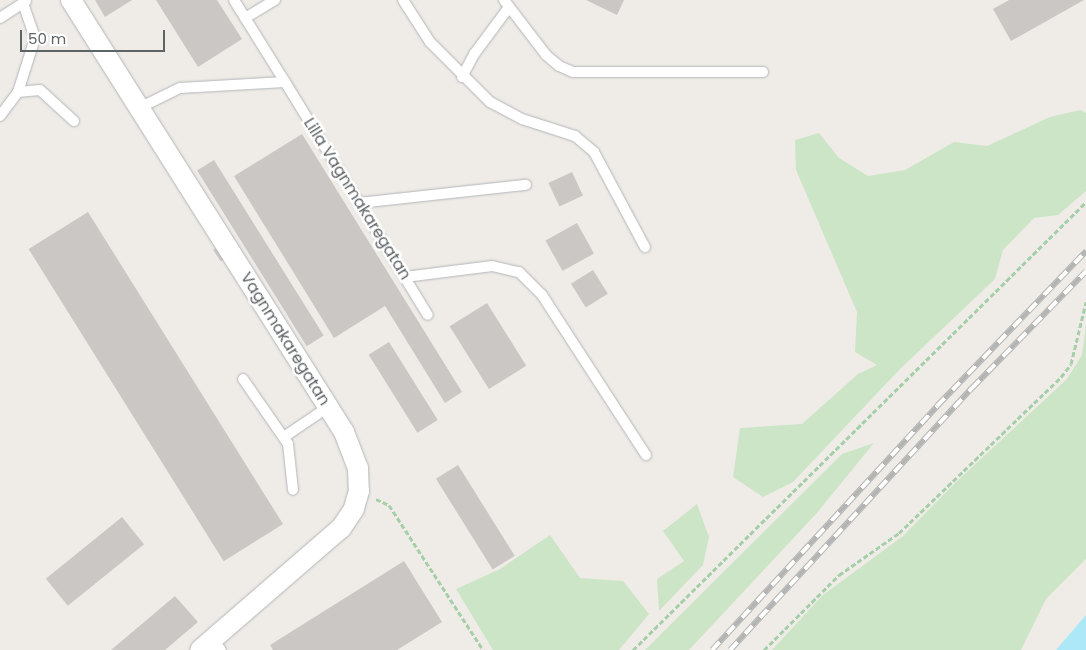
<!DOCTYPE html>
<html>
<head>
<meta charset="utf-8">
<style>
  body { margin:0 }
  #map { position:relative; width:1086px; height:650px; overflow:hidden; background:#efece7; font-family:Poppins,sans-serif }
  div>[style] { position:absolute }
  .green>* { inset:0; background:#cce5c6 }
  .water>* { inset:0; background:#ade8f9 }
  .building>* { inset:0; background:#cbc7c4; transform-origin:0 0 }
  .path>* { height:3px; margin-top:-1.5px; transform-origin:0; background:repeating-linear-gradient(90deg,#a5cfa8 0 5px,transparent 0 7.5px) }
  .roads { filter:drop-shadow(0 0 1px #b2b5b8) drop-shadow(0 0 1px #b2b5b8) }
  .service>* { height:10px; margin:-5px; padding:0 5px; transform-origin:5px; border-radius:5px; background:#fff }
  .minor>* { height:20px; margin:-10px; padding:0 10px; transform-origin:10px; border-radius:10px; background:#fff }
  .rail>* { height:5.5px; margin-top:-2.75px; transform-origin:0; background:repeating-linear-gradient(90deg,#fff 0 11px,#b3b4b4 0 22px); box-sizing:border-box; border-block:1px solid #b3b4b4 }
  span { translate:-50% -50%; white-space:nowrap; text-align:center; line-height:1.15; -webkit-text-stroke:5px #fff; paint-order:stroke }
  .street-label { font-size:16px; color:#5e6366 }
  .scale { position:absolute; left:20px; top:30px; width:145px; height:22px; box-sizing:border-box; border:2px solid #5e6366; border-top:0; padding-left:6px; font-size:15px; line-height:18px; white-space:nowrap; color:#5e6366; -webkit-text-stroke:4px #fff; paint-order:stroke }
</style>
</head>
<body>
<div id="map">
  <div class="green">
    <div style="clip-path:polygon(1080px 110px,1086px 113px,1086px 191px,1058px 215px,1034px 218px,1003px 250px,995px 279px,900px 369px,793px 482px,763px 497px,733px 477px,740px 428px,802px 424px,858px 374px,877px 365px,855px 352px,857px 312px,796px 170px,795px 140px,819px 133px,839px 158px,868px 176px,905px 170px,954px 142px,987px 146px,1050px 117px)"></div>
    <div style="clip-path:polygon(1086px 324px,1086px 559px,1046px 599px,1021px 650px,772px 650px,823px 595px,903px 536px,955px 483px,1067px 379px,1082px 355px)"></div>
    <div style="clip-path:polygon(874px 443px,816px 514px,689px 650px,645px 650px,842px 454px)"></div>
    <div style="clip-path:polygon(697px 504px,709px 537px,703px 565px,659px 611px,657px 579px,684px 561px,663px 531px)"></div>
    <div style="clip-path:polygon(550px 535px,580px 578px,623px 581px,649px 614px,619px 650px,493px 650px,456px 589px,500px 569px)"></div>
  </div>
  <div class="water">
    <div style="clip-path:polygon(1086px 615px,1086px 650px,1056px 650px,1085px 616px)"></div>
  </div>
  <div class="building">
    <div style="clip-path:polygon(95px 0,132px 0,105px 17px)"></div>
    <div style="clip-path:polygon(156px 0,217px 0,242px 39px,198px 67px)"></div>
    <div style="clip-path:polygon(586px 0,624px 0,617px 15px)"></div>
    <div style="clip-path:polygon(1009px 0,1084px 0,1011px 41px,993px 9px)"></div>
    <div style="clip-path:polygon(302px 134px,462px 392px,445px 403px,385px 306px,334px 338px,234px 176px)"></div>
    <div style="left:214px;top:160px;width:207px;height:20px;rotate:58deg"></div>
    <div style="left:572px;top:172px;width:26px;height:26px;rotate:65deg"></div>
    <div style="left:88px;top:212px;width:368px;height:70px;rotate:58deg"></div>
    <div style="left:577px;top:223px;width:35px;height:36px;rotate:61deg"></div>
    <div style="left:219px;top:246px;width:14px;height:7px;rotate:56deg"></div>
    <div style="left:593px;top:270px;width:28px;height:26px;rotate:58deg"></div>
    <div style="left:487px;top:303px;width:74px;height:44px;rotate:58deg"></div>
    <div style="left:389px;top:342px;width:92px;height:24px;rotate:58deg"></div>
    <div style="left:458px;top:465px;width:107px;height:26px;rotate:58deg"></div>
    <div style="left:122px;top:517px;width:35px;height:98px;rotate:51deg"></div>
    <div style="clip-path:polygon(404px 561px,442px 622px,397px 650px,273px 650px,270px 645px)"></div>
    <div style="clip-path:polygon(175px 596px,198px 622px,165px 650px,111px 650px)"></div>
  </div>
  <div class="path">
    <div style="left:376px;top:499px;width:14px;rotate:25deg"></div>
    <div style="left:389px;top:505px;width:173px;rotate:57deg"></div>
    <div style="left:633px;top:650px;width:637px;rotate:-44.68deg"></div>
    <div style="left:764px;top:650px;width:106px;rotate:-45deg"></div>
    <div style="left:839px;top:575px;width:73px;rotate:-35deg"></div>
    <div style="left:899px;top:533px;width:225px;rotate:-43.9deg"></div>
    <div style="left:1061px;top:377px;width:16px;rotate:-52deg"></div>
    <div style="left:1071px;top:364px;width:64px;rotate:-76.4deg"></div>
  </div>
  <div class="roads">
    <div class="service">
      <div style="left:234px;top:0;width:97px;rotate:58.1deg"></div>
      <div style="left:403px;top:0;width:50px;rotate:57.3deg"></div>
      <div style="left:430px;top:42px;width:85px;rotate:45deg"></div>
      <div style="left:490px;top:102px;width:36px;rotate:28deg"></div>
      <div style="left:522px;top:119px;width:56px;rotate:17.8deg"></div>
      <div style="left:575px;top:136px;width:25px;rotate:40deg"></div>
      <div style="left:594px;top:152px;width:108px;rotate:61.8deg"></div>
      <div style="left:504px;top:0;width:69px;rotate:52.6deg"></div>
      <div style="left:546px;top:55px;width:17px;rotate:40deg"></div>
      <div style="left:559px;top:66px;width:15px;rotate:23deg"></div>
      <div style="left:573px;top:72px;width:190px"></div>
      <div style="left:0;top:18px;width:31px;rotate:-33deg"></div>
      <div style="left:245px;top:18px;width:35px;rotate:-31deg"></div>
      <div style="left:462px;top:77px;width:27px;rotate:-62deg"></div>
      <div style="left:475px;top:53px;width:57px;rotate:-53.5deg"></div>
      <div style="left:18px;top:92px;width:22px;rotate:-5deg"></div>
      <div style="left:40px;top:90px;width:46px;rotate:42.4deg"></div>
      <div style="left:139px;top:108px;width:46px;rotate:-26deg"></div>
      <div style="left:180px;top:88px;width:105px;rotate:-3.3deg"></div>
      <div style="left:285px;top:82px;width:273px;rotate:58.5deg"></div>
      <div style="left:0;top:116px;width:30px;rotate:-53deg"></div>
      <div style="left:18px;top:92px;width:57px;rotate:-72.5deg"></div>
      <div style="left:35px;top:38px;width:37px;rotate:-109deg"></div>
      <div style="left:359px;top:203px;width:168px;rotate:-6.2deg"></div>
      <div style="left:405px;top:277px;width:88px;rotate:-7.2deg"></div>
      <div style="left:492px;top:266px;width:28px;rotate:13deg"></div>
      <div style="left:519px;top:272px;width:33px;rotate:45deg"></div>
      <div style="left:542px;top:295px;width:191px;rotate:57deg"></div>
      <div style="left:243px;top:379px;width:79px;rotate:55.3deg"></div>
      <div style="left:288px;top:444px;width:46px;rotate:83.8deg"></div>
      <div style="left:284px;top:437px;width:53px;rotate:-34.3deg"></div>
      <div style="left:212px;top:640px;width:13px;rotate:48deg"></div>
    </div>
    <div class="minor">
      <div style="left:71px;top:0;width:511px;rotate:57.71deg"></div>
      <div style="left:344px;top:432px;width:39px;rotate:69deg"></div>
      <div style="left:358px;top:468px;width:23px;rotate:88deg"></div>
      <div style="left:359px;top:491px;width:19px;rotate:106deg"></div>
      <div style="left:354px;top:509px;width:23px;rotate:124deg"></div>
      <div style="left:341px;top:528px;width:186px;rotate:139.1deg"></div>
    </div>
  </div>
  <div class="rail">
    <div style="left:712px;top:650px;width:332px;rotate:-47.3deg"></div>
    <div style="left:937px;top:406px;width:215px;rotate:-46.1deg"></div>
    <div style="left:730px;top:650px;width:357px;rotate:-47.3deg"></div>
    <div style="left:972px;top:388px;width:163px;rotate:-45.7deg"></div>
  </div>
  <div class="street-label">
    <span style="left:357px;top:199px;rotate:58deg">Lilla Vagnmakaregatan</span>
    <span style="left:285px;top:339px;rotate:58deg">Vagnmakaregatan</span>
  </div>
  <div class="scale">50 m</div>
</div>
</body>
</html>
